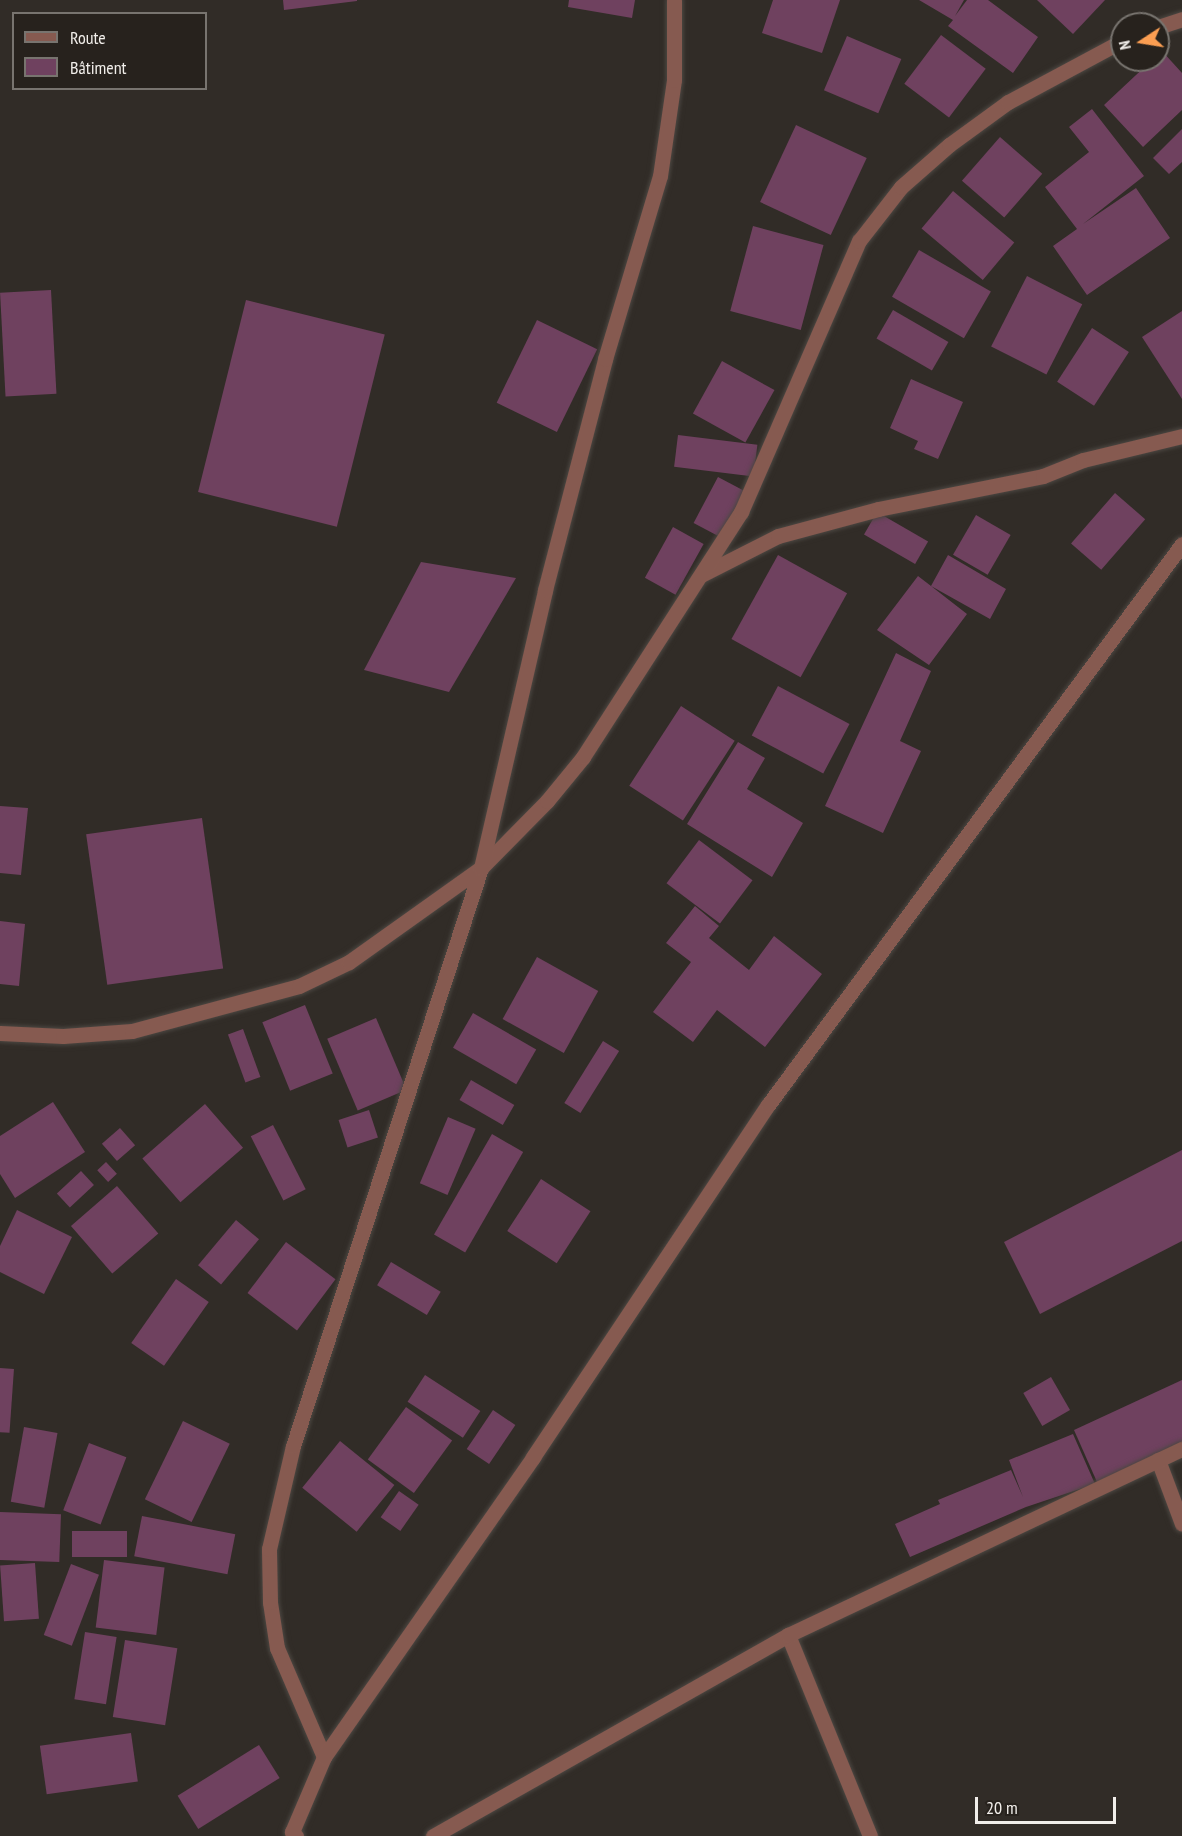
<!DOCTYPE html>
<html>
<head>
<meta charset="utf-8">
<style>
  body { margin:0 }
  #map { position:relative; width:1182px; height:1836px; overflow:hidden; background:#312c27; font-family:"PT Sans Narrow",sans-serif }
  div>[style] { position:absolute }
  .building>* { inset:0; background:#6f415f; transform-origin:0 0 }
  .roads { filter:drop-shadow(0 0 2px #4c4742) drop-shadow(0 0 2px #4c4742) }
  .minor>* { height:15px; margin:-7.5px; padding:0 7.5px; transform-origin:7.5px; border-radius:7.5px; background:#865a50 }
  span { translate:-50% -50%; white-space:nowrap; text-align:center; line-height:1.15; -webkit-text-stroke:6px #27221d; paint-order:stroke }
  .legend { position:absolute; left:12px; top:12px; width:195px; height:78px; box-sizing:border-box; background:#27221d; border:2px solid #78746f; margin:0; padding:8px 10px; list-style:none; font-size:18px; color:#f1eeea }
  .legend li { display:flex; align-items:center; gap:12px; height:30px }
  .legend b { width:30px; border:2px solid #78746f }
  .north { position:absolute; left:1110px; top:12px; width:60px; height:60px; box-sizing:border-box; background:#27221d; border:2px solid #78746f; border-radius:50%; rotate:258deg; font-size:16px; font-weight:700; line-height:24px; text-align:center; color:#f1eeea }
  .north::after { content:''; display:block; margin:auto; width:21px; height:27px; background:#fb9e52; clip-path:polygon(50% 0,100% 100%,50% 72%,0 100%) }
  .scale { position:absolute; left:975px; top:1797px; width:141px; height:27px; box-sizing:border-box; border:3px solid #f1eeea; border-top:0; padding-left:8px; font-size:18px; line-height:21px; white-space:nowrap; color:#f1eeea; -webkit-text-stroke:4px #27221d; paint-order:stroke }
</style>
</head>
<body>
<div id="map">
  <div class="building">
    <div style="clip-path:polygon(283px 0,357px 0,357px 1px,284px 10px)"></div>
    <div style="clip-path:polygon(569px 0,635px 0,632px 18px,568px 7px)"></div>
    <div style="clip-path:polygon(773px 0,840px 0,822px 53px,762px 33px)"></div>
    <div style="clip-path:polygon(919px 0,964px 0,955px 16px,967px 0,988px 0,1038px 37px,1013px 73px,948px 26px,953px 20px)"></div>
    <div style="clip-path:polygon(1037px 0,1105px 0,1073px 34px)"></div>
    <div style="left:941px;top:35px;width:56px;height:61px;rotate:37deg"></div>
    <div style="left:847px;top:36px;width:59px;height:59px;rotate:23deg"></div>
    <div style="clip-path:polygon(1162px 51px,1182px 73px,1182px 110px,1143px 147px,1104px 105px,1152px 60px,1158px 60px)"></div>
    <div style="clip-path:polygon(1092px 109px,1144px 176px,1083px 224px,1136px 188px,1170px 238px,1087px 295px,1053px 246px,1077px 229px,1045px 187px,1089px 152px,1069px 127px)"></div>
    <div style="left:796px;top:125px;width:78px;height:85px;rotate:25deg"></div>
    <div style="clip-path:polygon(1182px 129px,1182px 162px,1169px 174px,1153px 158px)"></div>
    <div style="left:1000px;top:137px;width:56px;height:58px;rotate:41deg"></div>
    <div style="left:953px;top:191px;width:80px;height:49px;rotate:40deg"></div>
    <div style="left:753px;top:226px;width:73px;height:88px;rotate:15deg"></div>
    <div style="left:919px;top:250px;width:83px;height:54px;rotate:30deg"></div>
    <div style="left:1027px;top:276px;width:62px;height:79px;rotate:27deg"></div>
    <div style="left:51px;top:290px;width:104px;height:51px;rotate:87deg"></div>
    <div style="left:246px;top:300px;width:143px;height:198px;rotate:14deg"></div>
    <div style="left:893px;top:310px;width:64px;height:33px;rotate:30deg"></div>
    <div style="clip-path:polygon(1182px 311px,1182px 399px,1142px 337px)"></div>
    <div style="left:537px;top:320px;width:67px;height:92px;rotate:26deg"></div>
    <div style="left:1092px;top:328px;width:44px;height:64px;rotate:33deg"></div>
    <div style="left:722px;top:361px;width:60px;height:60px;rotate:29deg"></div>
    <div style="clip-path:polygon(911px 379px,963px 402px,938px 459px,914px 449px,918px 441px,890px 428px)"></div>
    <div style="left:678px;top:435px;width:80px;height:32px;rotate:7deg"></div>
    <div style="left:718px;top:477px;width:30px;height:52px;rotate:28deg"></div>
    <div style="left:1115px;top:493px;width:40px;height:67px;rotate:41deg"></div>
    <div style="left:877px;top:512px;width:59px;height:26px;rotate:30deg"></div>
    <div style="left:976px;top:515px;width:40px;height:46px;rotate:30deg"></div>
    <div style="left:673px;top:527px;width:35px;height:58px;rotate:29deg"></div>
    <div style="left:778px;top:555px;width:79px;height:96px;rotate:29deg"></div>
    <div style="clip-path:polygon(948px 555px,1006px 589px,990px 619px,931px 586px,967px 614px,929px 665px,877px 630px,918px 576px,931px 586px)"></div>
    <div style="clip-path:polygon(421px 562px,516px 578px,449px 692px,364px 670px)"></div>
    <div style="clip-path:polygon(896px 653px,931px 671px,900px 741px,921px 751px,883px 833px,825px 806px)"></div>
    <div style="left:778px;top:686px;width:81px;height:56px;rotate:28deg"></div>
    <div style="left:681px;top:706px;width:64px;height:95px;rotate:33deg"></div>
    <div style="clip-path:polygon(738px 742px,765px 758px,747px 789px,803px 823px,772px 877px,687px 824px)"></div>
    <div style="clip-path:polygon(0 806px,28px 808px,21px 875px,0 873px)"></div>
    <div style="left:202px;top:818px;width:152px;height:117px;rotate:82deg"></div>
    <div style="left:699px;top:840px;width:67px;height:54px;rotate:37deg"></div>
    <div style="clip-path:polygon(695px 906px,719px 926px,709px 938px,749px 970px,774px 936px,822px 974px,765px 1047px,717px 1010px,693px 1042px,653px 1012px,691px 962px,666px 943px)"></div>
    <div style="clip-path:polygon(0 921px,25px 924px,19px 986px,0 984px)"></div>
    <div style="left:537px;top:957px;width:70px;height:71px;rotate:29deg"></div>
    <div style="left:305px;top:1005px;width:74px;height:46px;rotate:68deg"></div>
    <div style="left:473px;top:1013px;width:73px;height:40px;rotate:30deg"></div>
    <div style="left:376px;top:1018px;width:78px;height:53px;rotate:67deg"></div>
    <div style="left:243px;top:1029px;width:51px;height:16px;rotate:70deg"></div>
    <div style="left:603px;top:1041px;width:19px;height:73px;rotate:32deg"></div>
    <div style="left:471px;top:1080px;width:50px;height:23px;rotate:30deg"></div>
    <div style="clip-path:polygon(53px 1102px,85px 1152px,15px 1198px,0 1174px,0 1136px)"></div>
    <div style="left:205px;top:1104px;width:58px;height:83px;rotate:49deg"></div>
    <div style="left:369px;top:1110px;width:29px;height:32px;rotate:72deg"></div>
    <div style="left:448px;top:1117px;width:30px;height:72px;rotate:23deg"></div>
    <div style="left:273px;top:1125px;width:72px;height:25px;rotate:63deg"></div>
    <div style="left:120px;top:1128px;width:23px;height:24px;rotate:49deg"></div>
    <div style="left:492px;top:1134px;width:36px;height:116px;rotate:30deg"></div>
    <div style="clip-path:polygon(1182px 1150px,1182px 1241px,1040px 1314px,1004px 1242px)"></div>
    <div style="left:106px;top:1162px;width:16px;height:12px;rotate:47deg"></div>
    <div style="left:81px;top:1171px;width:19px;height:33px;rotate:47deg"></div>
    <div style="left:541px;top:1179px;width:59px;height:62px;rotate:33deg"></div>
    <div style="left:117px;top:1186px;width:63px;height:61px;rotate:49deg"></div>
    <div style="clip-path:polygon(17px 1210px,72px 1237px,44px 1294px,0 1272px,0 1246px)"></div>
    <div style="left:236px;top:1220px;width:30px;height:59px;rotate:40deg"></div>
    <div style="left:286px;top:1242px;width:62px;height:64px;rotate:37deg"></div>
    <div style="left:391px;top:1262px;width:58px;height:27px;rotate:31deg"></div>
    <div style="left:176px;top:1279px;width:40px;height:78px;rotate:35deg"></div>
    <div style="left:0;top:1368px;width:14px;height:64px;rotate:4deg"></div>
    <div style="left:425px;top:1375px;width:66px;height:32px;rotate:33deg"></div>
    <div style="left:1051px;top:1377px;width:38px;height:32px;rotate:60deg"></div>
    <div style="clip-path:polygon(1182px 1380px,1182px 1442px,1097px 1482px,1074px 1430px)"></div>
    <div style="left:406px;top:1407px;width:57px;height:65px;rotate:36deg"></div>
    <div style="left:493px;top:1410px;width:27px;height:47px;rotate:34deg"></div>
    <div style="left:183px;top:1421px;width:52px;height:87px;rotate:26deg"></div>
    <div style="left:24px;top:1427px;width:34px;height:76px;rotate:10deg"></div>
    <div style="clip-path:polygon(1073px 1434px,1095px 1484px,1026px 1507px,910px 1557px,895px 1524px,940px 1504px,938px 1500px,1011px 1470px,1023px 1497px,1009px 1460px)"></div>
    <div style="left:340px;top:1441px;width:70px;height:60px;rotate:39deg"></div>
    <div style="left:89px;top:1443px;width:40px;height:72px;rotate:21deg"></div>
    <div style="left:399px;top:1491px;width:24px;height:32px;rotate:35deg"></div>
    <div style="left:0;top:1512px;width:61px;height:48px;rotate:2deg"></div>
    <div style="left:142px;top:1516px;width:95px;height:41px;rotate:11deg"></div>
    <div style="left:127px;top:1531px;width:26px;height:55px;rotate:90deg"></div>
    <div style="left:104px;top:1560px;width:61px;height:68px;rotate:7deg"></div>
    <div style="left:35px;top:1563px;width:56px;height:35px;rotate:86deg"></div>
    <div style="left:71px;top:1564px;width:30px;height:76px;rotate:21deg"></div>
    <div style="left:85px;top:1632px;width:32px;height:68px;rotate:9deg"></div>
    <div style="left:125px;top:1640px;width:53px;height:78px;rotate:9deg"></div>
    <div style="left:131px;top:1733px;width:49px;height:92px;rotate:82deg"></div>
    <div style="left:259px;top:1745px;width:39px;height:96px;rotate:58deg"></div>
  </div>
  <div class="roads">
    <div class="minor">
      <div style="left:1158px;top:27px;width:25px;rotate:-18deg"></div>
      <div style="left:701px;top:575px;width:86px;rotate:-26.9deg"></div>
      <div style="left:778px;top:536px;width:104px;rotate:-15.1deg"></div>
      <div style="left:878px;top:509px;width:168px;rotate:-11.3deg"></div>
      <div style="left:1043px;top:476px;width:43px;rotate:-21.8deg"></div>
      <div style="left:1083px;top:460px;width:102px;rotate:-13.6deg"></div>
      <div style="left:0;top:1033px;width:63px;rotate:2.7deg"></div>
      <div style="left:63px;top:1036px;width:69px;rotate:-4.1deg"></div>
      <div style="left:132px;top:1031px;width:173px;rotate:-15.1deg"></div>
      <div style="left:299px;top:986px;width:55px;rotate:-25.6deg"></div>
      <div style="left:349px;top:962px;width:162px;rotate:-35.5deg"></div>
      <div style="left:481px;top:868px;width:94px;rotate:-45.4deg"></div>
      <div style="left:547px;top:801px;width:57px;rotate:-50.7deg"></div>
      <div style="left:583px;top:757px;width:292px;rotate:-57.2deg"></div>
      <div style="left:741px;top:512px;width:296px;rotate:-66.5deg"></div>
      <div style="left:859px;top:241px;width:68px;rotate:-52.1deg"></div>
      <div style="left:901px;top:187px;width:64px;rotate:-41.2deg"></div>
      <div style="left:949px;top:145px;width:73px;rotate:-36.1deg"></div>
      <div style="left:1008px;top:102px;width:129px;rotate:-28.2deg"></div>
      <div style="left:1158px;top:1460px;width:68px;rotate:69.4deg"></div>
      <div style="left:788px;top:1635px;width:217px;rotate:67.8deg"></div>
      <div style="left:324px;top:1757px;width:119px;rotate:-113.3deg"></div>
      <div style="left:277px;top:1648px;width:47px;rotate:-98.7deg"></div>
      <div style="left:270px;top:1602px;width:53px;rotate:-91.1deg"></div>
      <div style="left:269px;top:1549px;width:106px;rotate:-76.9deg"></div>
      <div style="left:293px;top:1446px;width:608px;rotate:-71.98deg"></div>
      <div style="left:481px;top:868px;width:285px;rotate:-77deg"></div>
      <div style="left:545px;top:590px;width:239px;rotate:-75.4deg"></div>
      <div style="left:605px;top:359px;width:191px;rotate:-73.3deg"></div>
      <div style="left:660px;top:176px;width:97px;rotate:-81.7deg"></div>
      <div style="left:674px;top:80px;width:80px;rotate:-90deg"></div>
      <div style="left:296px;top:1836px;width:6px;rotate:-135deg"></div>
      <div style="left:292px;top:1832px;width:82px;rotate:-66.9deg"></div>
      <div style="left:324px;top:1757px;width:366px;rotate:-55.1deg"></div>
      <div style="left:533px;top:1457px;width:423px;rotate:-56.3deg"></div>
      <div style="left:768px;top:1105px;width:697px;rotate:-53.57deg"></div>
      <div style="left:433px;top:1836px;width:408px;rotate:-29.5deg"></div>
      <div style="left:788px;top:1635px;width:436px;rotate:-25.3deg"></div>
    </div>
  </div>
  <ul class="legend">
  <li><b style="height:8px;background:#865a50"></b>Route</li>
  <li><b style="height:16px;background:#6f415f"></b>Bâtiment</li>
  </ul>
  <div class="north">N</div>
  <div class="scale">20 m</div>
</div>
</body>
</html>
